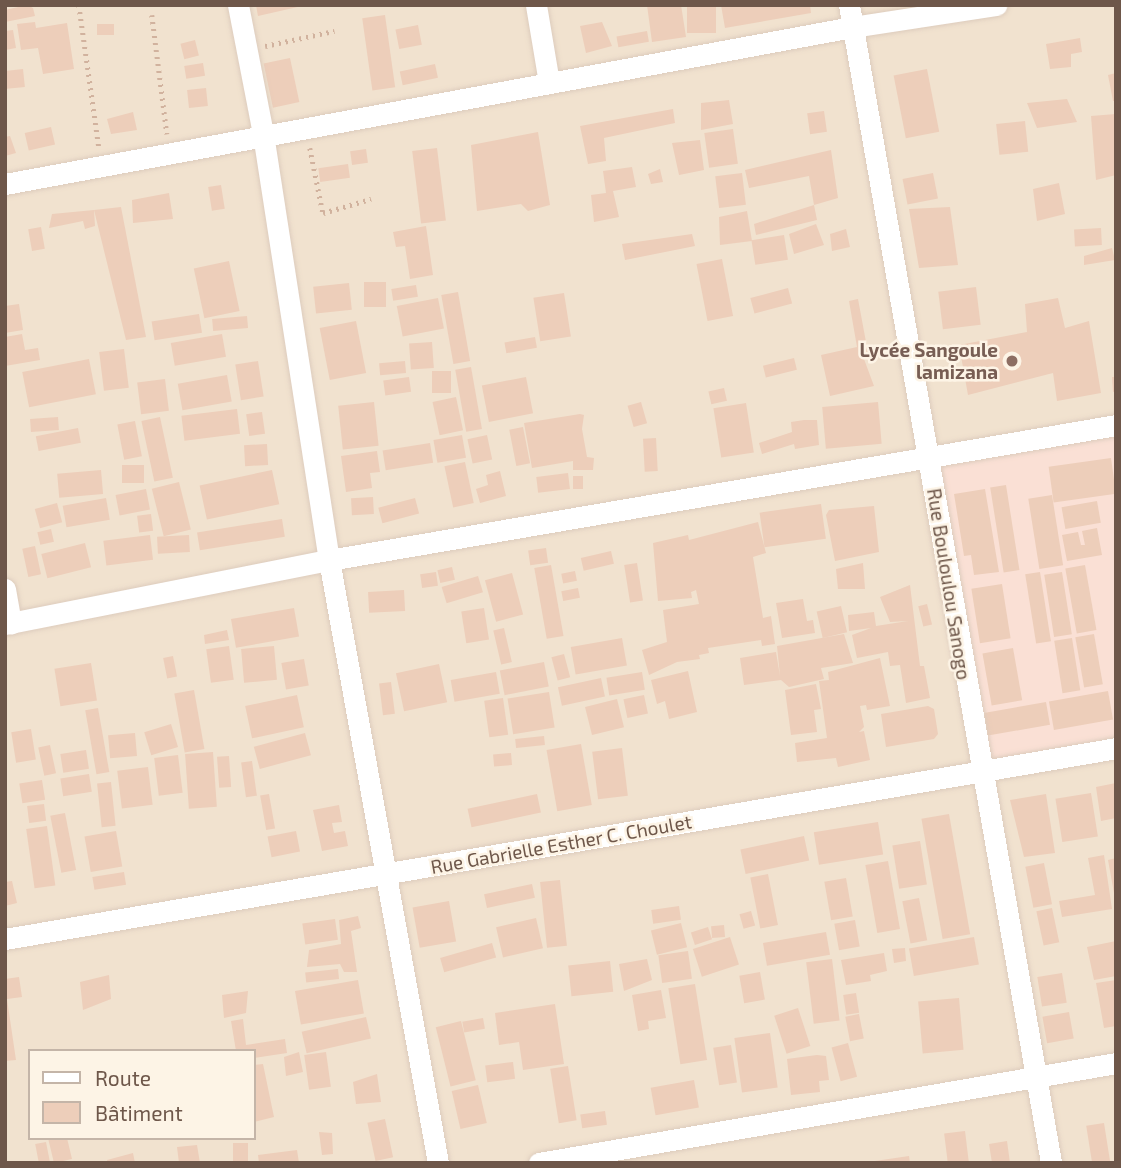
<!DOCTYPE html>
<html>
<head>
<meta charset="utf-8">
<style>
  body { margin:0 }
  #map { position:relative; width:1121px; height:1168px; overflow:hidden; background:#faf0e0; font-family:"Exo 2",sans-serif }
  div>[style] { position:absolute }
  .residential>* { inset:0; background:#f1e2cf }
  .commercial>* { inset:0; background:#fae0d5 }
  .building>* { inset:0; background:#edceba; transform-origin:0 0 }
  .path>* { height:4.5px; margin-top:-2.25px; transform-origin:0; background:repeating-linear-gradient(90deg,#d1b29e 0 2px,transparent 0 7px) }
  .roads { filter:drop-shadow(0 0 2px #ddccbd) drop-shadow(0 0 2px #ddccbd) }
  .street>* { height:21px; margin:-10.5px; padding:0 10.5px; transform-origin:10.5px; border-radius:10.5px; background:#fff }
  .dots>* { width:19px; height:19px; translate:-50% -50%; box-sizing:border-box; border:4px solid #fdf4e6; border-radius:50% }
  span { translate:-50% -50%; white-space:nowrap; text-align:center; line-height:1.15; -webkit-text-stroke:5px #fdf4e6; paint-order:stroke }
  .education-label { font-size:19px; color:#785e54; font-weight:700 }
  .right { translate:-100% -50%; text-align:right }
  .street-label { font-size:19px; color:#6e574a }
  .frame { position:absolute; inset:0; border:7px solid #6e574a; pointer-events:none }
  .legend { position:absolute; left:28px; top:1049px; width:228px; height:91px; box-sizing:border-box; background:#fdf4e6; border:2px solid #c4b5a8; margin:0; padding:9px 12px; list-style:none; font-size:21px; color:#6e574a }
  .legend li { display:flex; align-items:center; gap:14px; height:35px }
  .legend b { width:35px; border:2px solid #c4b5a8 }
</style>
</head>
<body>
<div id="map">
  <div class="residential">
    <div style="clip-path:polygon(evenodd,5px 5px,1116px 5px,1116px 1163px,5px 1163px,5px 5px,30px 1051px,254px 1051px,254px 1138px,30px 1138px,30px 1051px)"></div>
  </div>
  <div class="commercial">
    <div style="clip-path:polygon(1116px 425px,1116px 748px,979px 773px,928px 455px)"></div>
  </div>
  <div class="building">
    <div style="clip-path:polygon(27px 5px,33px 8px,35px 16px,5px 22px,5px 10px)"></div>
    <div style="clip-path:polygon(256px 5px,301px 5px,302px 6px,258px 16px)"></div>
    <div style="clip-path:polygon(647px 5px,681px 5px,686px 37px,652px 42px)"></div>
    <div style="left:687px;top:5px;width:29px;height:28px"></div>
    <div style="clip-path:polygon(721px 5px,810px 5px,811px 13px,725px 28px)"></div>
    <div style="left:385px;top:15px;width:73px;height:23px;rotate:82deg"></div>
    <div style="clip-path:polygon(35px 22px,36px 28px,67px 23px,74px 69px,43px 74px,38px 48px,21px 50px,17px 24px)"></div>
    <div style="clip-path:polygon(602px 22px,612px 46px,586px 53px,580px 26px)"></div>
    <div style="left:97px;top:24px;width:17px;height:11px"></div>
    <div style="left:418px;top:25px;width:20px;height:23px;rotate:79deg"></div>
    <div style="clip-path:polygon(13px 30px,16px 48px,5px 50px,5px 31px)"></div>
    <div style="left:647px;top:31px;width:11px;height:31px;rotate:80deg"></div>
    <div style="clip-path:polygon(1080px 38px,1082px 52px,1071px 54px,1071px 67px,1050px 69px,1046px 44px)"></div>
    <div style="left:195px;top:40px;width:16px;height:15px;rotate:76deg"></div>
    <div style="left:290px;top:58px;width:45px;height:27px;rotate:78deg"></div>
    <div style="left:203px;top:63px;width:13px;height:19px;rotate:81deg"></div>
    <div style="left:435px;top:64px;width:14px;height:36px;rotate:78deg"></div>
    <div style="left:23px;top:69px;width:18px;height:18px;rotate:84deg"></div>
    <div style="left:927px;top:69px;width:64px;height:34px;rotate:79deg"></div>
    <div style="clip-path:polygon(1116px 73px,1116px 101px,1113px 101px,1108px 75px)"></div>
    <div style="left:206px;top:88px;width:18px;height:19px;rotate:84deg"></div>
    <div style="clip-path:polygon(1067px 99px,1077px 122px,1037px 128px,1027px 103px)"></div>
    <div style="clip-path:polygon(729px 100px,733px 124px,701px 130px,701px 103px)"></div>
    <div style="clip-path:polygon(673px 109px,675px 123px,604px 138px,606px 161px,588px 164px,580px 126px)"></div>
    <div style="left:824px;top:111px;width:21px;height:17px;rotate:82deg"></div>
    <div style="clip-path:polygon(133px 112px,137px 130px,111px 134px,107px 119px)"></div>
    <div style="clip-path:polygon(1116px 114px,1116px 175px,1096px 180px,1091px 116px)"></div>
    <div style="left:1025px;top:121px;width:31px;height:29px;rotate:84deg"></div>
    <div style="left:51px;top:127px;width:18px;height:27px;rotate:77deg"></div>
    <div style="left:733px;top:129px;width:35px;height:29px;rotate:82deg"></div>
    <div style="clip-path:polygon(538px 132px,550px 205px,528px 211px,521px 204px,477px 211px,471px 145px)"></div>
    <div style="clip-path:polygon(10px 136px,16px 153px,5px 156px,5px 137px)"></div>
    <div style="clip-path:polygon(700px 140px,704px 170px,679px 175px,672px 143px)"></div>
    <div style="left:437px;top:148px;width:73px;height:25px;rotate:83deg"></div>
    <div style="left:366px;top:149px;width:14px;height:16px;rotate:82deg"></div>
    <div style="clip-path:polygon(831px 150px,838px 198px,814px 205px,809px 176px,749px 188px,745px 170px)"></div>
    <div style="left:348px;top:164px;width:14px;height:30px;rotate:82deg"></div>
    <div style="clip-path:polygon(632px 167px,636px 187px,613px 191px,619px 217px,594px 222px,591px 195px,606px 193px,603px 171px)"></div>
    <div style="clip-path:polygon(660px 169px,663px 182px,651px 184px,648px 174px)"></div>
    <div style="left:742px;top:173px;width:32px;height:27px;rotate:83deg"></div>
    <div style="left:933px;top:173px;width:26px;height:31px;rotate:79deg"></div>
    <div style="clip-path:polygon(1059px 183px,1065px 214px,1037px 221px,1033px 189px)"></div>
    <div style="left:221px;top:185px;width:24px;height:13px;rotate:81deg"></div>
    <div style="clip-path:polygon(169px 193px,173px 219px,133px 223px,132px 200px)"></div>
    <div style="clip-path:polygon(814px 205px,817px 220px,756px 235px,754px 224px)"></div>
    <div style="clip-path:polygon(121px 207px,146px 337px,126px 340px,94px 210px)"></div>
    <div style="clip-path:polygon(950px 207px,958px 265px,919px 268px,909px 209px)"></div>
    <div style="clip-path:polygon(94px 210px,95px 226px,85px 229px,83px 221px,49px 228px,52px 214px)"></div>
    <div style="clip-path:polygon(747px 211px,752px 241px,720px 245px,719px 217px)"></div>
    <div style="clip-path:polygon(816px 224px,824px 245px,794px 254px,789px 234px)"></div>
    <div style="clip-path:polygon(426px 226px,433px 275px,410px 279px,405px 246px,396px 247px,393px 232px)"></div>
    <div style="left:41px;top:227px;width:22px;height:13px;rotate:80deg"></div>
    <div style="left:1101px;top:228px;width:17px;height:27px;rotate:87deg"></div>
    <div style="clip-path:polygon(846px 229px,850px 247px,832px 251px,830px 234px)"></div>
    <div style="clip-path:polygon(692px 234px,695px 246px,625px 260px,622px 244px)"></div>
    <div style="left:784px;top:235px;width:25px;height:33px;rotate:81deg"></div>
    <div style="clip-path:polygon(1112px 248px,1115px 260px,1084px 265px,1084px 256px)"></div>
    <div style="left:722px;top:259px;width:58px;height:26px;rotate:79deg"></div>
    <div style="left:229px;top:261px;width:51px;height:36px;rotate:78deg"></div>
    <div style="left:364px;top:282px;width:22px;height:25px"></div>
    <div style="left:349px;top:283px;width:27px;height:36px;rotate:84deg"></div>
    <div style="left:416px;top:285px;width:12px;height:25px;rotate:81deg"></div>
    <div style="left:976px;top:287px;width:38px;height:38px;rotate:83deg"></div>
    <div style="left:788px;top:288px;width:16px;height:39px;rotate:75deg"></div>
    <div style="left:458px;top:292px;width:70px;height:17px;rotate:80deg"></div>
    <div style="left:564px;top:293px;width:44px;height:31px;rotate:81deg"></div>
    <div style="left:438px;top:298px;width:31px;height:42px;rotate:79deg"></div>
    <div style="clip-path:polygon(1058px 298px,1065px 328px,1089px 321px,1101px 393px,1057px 401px,1053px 373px,968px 395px,959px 345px,1027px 332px,1025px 304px)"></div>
    <div style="clip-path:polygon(858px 299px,869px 358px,864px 359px,874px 386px,830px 396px,821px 355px,857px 347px,849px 301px)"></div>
    <div style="clip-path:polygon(19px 304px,23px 330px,5px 333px,5px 306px)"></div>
    <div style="left:199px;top:314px;width:19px;height:48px;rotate:81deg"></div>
    <div style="left:247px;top:316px;width:12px;height:35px;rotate:85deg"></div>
    <div style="left:356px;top:321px;width:53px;height:37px;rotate:79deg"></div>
    <div style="clip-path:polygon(22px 334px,25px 350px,38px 348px,40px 360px,5px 366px,5px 337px)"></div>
    <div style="left:222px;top:334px;width:23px;height:52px;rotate:80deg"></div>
    <div style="left:535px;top:337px;width:11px;height:31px;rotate:80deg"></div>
    <div style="left:432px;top:342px;width:26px;height:23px;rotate:86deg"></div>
    <div style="left:124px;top:349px;width:39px;height:25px;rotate:83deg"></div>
    <div style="left:794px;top:358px;width:12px;height:32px;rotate:76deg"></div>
    <div style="left:89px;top:359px;width:36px;height:68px;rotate:79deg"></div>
    <div style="left:258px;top:361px;width:36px;height:23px;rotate:81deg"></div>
    <div style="left:405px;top:361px;width:12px;height:26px;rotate:85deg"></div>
    <div style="left:471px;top:367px;width:63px;height:16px;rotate:80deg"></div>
    <div style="left:432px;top:371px;width:19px;height:22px"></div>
    <div style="left:227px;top:375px;width:27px;height:50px;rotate:80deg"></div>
    <div style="left:409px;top:377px;width:15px;height:26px;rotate:82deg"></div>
    <div style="left:526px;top:377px;width:37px;height:45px;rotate:79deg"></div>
    <div style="clip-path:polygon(1112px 377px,1116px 377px,1116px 391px,1113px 392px)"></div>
    <div style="left:165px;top:379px;width:32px;height:28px;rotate:83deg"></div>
    <div style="left:724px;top:388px;width:13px;height:16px;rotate:77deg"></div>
    <div style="left:456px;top:397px;width:34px;height:24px;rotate:78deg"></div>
    <div style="left:374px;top:402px;width:44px;height:36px;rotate:84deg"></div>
    <div style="left:641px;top:402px;width:22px;height:14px;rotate:74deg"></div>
    <div style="left:878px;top:402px;width:42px;height:56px;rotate:85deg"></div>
    <div style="left:746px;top:403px;width:50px;height:33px;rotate:81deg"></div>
    <div style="left:237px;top:409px;width:25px;height:56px;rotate:83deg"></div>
    <div style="left:262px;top:412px;width:22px;height:16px;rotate:82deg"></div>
    <div style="clip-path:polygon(580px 414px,584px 415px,582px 429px,587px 457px,594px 458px,593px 470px,573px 470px,573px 461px,532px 468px,524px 423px)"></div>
    <div style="left:58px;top:417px;width:13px;height:28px;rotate:86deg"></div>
    <div style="left:160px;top:417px;width:62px;height:19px;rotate:78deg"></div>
    <div style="clip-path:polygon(804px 420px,817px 420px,819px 445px,795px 449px,794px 444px,762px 454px,759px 443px,792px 432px,791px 422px)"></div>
    <div style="left:135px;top:421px;width:36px;height:18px;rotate:79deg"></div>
    <div style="left:523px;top:427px;width:37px;height:14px;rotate:79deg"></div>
    <div style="left:78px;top:428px;width:15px;height:43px;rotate:79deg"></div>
    <div style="left:462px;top:435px;width:23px;height:29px;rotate:80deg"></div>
    <div style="left:487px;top:435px;width:25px;height:20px;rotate:78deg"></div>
    <div style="left:656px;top:438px;width:33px;height:13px;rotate:87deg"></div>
    <div style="left:430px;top:443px;width:20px;height:48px;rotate:81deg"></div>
    <div style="left:267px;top:444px;width:21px;height:23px;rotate:87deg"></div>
    <div style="clip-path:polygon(377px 451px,380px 472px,370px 473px,372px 488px,346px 492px,341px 456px)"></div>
    <div style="left:1111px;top:458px;width:36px;height:63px;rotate:82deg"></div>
    <div style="left:465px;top:462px;width:42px;height:21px;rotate:78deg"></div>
    <div style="left:144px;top:465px;width:18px;height:22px;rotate:90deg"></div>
    <div style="left:101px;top:470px;width:24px;height:44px;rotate:85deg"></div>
    <div style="left:272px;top:470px;width:35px;height:74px;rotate:78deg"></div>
    <div style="clip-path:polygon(500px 471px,506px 496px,480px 503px,476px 489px,488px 485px,486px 475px)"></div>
    <div style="left:568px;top:473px;width:16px;height:32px;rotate:83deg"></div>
    <div style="left:573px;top:476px;width:10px;height:13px"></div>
    <div style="left:179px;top:482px;width:49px;height:28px;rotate:76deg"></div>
    <div style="left:1006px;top:485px;width:86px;height:16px;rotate:81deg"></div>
    <div style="left:146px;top:489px;width:21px;height:31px;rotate:79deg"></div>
    <div style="clip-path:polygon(985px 489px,999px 572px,974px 575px,971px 555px,964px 556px,954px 494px)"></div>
    <div style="left:1052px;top:495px;width:71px;height:24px;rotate:81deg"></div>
    <div style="left:373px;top:497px;width:17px;height:22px;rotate:87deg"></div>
    <div style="left:106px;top:498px;width:22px;height:44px;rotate:80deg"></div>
    <div style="left:415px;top:498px;width:16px;height:38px;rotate:75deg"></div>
    <div style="left:1097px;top:501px;width:22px;height:36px;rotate:80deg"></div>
    <div style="left:57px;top:503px;width:20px;height:23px;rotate:75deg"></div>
    <div style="left:821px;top:504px;width:35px;height:62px;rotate:82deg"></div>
    <div style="clip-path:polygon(874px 506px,879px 552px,835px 561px,826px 515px,829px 510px)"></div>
    <div style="left:151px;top:514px;width:17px;height:14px;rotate:83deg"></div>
    <div style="left:282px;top:519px;width:18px;height:86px;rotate:81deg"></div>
    <div style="clip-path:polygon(758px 522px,766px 553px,753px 557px,763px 618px,771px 616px,775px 644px,762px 646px,761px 640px,708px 648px,709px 653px,699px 655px,700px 659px,677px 662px,649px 675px,642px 650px,667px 642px,663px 610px,699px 604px,696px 590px,691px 592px,692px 598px,658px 601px,653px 543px,688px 535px,689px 540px)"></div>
    <div style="clip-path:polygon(1097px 528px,1102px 555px,1067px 561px,1062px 535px,1078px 532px,1081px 545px,1085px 545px,1082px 531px)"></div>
    <div style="left:51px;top:529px;width:13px;height:14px;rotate:77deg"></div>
    <div style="left:150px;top:535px;width:25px;height:47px;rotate:83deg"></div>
    <div style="left:189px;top:535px;width:17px;height:32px;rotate:87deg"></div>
    <div style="left:85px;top:543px;width:25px;height:45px;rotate:76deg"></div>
    <div style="left:35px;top:546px;width:29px;height:13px;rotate:78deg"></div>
    <div style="left:546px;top:548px;width:15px;height:18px;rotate:82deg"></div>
    <div style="left:611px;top:551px;width:13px;height:31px;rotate:77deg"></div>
    <div style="left:637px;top:563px;width:38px;height:13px;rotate:81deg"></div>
    <div style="clip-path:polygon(863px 563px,865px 589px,838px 589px,836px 569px)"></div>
    <div style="left:551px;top:565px;width:72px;height:17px;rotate:80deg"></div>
    <div style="left:1085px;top:565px;width:66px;height:20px;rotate:80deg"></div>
    <div style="left:452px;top:567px;width:13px;height:15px;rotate:77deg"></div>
    <div style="left:575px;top:571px;width:10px;height:14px;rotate:79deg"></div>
    <div style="left:436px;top:572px;width:14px;height:16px;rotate:82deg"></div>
    <div style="left:1040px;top:572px;width:70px;height:15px;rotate:81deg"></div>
    <div style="left:1062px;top:572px;width:63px;height:18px;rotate:81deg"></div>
    <div style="left:512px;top:573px;width:43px;height:28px;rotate:75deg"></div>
    <div style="left:478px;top:576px;width:17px;height:38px;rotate:73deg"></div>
    <div style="left:1002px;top:584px;width:55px;height:31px;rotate:81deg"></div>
    <div style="clip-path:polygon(910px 585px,920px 666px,924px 666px,930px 698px,906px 703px,900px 665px,890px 666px,888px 652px,857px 658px,852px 635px,871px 628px,849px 631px,848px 615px,874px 612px,876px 626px,908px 621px,890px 622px,880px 597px)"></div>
    <div style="left:578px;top:588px;width:10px;height:17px;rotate:79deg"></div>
    <div style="left:404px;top:590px;width:21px;height:36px;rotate:87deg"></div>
    <div style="clip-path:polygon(803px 599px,807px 621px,813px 620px,815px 633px,782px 638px,776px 603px)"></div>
    <div style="left:927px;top:604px;width:21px;height:9px;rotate:76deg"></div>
    <div style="left:841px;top:606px;width:27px;height:25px;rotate:77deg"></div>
    <div style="left:294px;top:608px;width:29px;height:64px;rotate:80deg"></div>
    <div style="left:484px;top:608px;width:32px;height:23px;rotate:81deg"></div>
    <div style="left:504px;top:628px;width:35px;height:11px;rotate:77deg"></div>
    <div style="clip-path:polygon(227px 630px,229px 640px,205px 644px,204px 635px)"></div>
    <div style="clip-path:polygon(844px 634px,853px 663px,821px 668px,824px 679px,789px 687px,781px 680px,744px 685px,740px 658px,776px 652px,780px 676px,777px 646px)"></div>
    <div style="left:1094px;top:634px;width:51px;height:19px;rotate:80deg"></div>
    <div style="left:622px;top:638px;width:28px;height:52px;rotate:80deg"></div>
    <div style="left:1072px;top:638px;width:53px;height:18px;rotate:81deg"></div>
    <div style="left:229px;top:646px;width:34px;height:23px;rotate:82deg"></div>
    <div style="left:274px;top:646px;width:34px;height:33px;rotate:85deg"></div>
    <div style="left:1013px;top:648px;width:53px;height:31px;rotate:80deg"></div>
    <div style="left:564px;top:654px;width:24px;height:13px;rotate:75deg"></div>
    <div style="left:173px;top:656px;width:21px;height:10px;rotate:79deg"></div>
    <div style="clip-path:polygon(880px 658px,890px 706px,867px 710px,866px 705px,860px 706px,864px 727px,859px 732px,864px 731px,870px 760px,838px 767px,836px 758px,797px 762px,795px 743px,827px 738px,819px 681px,829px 680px,828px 672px)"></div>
    <div style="left:304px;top:659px;width:27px;height:23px;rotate:80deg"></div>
    <div style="left:544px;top:662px;width:25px;height:45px;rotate:79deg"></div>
    <div style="left:91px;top:663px;width:38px;height:37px;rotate:81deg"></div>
    <div style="left:439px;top:664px;width:39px;height:44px;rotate:78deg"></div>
    <div style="clip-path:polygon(688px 671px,697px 712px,669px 719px,665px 701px,657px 704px,651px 680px)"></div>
    <div style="left:496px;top:672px;width:22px;height:46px;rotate:80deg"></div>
    <div style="left:642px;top:672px;width:18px;height:36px;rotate:81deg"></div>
    <div style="left:601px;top:678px;width:19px;height:44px;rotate:78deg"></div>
    <div style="left:391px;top:682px;width:32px;height:12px;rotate:83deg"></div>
    <div style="clip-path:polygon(816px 684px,821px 709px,814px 710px,817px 732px,791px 735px,785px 690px)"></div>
    <div style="left:194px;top:690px;width:60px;height:20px;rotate:80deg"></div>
    <div style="left:1108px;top:691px;width:29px;height:60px;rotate:80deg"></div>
    <div style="left:549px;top:692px;width:36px;height:42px;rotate:81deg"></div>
    <div style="left:297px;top:695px;width:33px;height:53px;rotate:78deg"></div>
    <div style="left:644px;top:695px;width:19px;height:21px;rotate:78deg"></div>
    <div style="left:503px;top:698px;width:37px;height:19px;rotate:82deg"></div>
    <div style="left:617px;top:699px;width:29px;height:33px;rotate:76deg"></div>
    <div style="left:1046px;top:702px;width:23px;height:63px;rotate:80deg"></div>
    <div style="clip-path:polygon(928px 706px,934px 709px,938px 734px,934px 739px,886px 747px,881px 714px)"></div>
    <div style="left:98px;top:708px;width:65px;height:13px;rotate:80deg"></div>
    <div style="left:171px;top:724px;width:24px;height:28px;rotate:73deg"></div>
    <div style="left:31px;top:729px;width:31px;height:20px;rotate:81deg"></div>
    <div style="left:135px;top:733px;width:23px;height:27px;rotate:85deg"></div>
    <div style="left:305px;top:733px;width:23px;height:53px;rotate:75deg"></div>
    <div style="left:544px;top:736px;width:9px;height:29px;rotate:84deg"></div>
    <div style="left:581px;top:744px;width:62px;height:35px;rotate:80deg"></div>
    <div style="left:50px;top:745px;width:29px;height:12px;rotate:78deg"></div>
    <div style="left:622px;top:748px;width:48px;height:30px;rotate:83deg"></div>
    <div style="left:86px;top:750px;width:19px;height:26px;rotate:81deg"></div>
    <div style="left:213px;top:752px;width:55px;height:28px;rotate:86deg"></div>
    <div style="left:511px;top:753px;width:12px;height:18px;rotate:85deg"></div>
    <div style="left:178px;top:755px;width:38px;height:24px;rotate:83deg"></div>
    <div style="left:229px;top:756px;width:31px;height:12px;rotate:86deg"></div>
    <div style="left:252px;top:761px;width:35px;height:11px;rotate:82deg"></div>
    <div style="left:148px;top:767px;width:38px;height:31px;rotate:83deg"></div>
    <div style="left:89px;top:774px;width:18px;height:29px;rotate:81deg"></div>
    <div style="left:42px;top:780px;width:20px;height:23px;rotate:81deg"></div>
    <div style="left:111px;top:782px;width:44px;height:14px;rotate:84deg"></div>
    <div style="clip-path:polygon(1116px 783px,1116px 818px,1101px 821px,1096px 787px)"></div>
    <div style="left:1091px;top:793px;width:44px;height:36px;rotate:81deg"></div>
    <div style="left:269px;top:794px;width:35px;height:9px;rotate:80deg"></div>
    <div style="left:537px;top:794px;width:19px;height:71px;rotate:78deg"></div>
    <div style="clip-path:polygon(1046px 794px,1055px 853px,1024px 857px,1010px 800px)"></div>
    <div style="left:44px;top:804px;width:17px;height:17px;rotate:83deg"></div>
    <div style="clip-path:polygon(339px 805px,342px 822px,332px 823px,334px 833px,345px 831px,348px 846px,322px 851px,313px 810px)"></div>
    <div style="left:65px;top:813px;width:58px;height:15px;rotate:79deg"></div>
    <div style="left:949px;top:814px;width:122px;height:28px;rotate:80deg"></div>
    <div style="left:878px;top:822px;width:33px;height:65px;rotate:81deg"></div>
    <div style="left:47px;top:826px;width:60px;height:21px;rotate:82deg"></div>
    <div style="left:116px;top:831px;width:36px;height:32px;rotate:80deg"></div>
    <div style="left:296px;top:831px;width:21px;height:29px;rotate:79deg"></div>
    <div style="left:804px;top:836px;width:25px;height:65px;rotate:78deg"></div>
    <div style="left:920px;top:841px;width:44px;height:28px;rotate:81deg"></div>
    <div style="clip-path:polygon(1104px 855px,1112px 909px,1062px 917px,1059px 901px,1095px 895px,1088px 858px)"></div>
    <div style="clip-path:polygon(1116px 858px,1116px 893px,1114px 893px,1108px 860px)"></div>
    <div style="left:888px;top:861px;width:69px;height:23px;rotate:80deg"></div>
    <div style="left:1044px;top:863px;width:42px;height:19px;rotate:79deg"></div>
    <div style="left:124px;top:872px;width:13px;height:32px;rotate:81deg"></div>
    <div style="left:768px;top:874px;width:52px;height:18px;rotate:79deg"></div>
    <div style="left:846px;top:878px;width:39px;height:22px;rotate:80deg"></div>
    <div style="left:560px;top:880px;width:66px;height:20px;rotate:84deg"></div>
    <div style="clip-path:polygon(12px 881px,17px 903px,5px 906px,5px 882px)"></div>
    <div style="left:532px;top:884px;width:14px;height:49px;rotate:78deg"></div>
    <div style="left:919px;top:898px;width:43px;height:17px;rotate:79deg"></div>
    <div style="left:449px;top:901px;width:41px;height:37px;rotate:80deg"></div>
    <div style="left:679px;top:906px;width:14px;height:28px;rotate:82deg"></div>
    <div style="left:1052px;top:908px;width:35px;height:16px;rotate:78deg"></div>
    <div style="left:751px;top:911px;width:15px;height:12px;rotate:74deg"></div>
    <div style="clip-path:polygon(358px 916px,361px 928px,351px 931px,357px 972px,344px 972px,340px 964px,307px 967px,309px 950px,341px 944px,339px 920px)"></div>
    <div style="left:536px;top:918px;width:31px;height:41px;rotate:77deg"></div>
    <div style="left:335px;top:919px;width:21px;height:33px;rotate:82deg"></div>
    <div style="left:855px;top:920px;width:27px;height:21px;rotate:80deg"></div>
    <div style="left:681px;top:923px;width:25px;height:31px;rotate:76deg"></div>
    <div style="left:724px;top:925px;width:12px;height:13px;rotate:85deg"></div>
    <div style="left:708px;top:927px;width:13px;height:18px;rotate:72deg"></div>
    <div style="left:826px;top:932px;width:23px;height:64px;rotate:80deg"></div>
    <div style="left:730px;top:937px;width:29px;height:39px;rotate:72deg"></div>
    <div style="left:974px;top:937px;width:28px;height:66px;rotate:80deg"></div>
    <div style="clip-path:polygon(1116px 941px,1116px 976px,1094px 980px,1087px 947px)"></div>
    <div style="left:492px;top:943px;width:15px;height:54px;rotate:74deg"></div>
    <div style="clip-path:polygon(905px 948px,906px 961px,894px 963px,892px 949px)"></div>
    <div style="left:688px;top:951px;width:28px;height:30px;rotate:82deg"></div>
    <div style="clip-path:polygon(884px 953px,887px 971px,870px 975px,871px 981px,846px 985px,841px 960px)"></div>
    <div style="clip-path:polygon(647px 959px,652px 980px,624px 991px,619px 964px)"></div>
    <div style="left:832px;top:959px;width:62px;height:26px;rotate:83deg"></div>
    <div style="left:610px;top:961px;width:31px;height:42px;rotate:84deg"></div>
    <div style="left:338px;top:969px;width:10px;height:33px;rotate:84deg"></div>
    <div style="left:760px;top:972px;width:28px;height:21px;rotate:80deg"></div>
    <div style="left:1062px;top:973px;width:30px;height:25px;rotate:81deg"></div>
    <div style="clip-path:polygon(109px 975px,111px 999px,83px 1010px,80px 982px)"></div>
    <div style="clip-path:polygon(19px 977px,22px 997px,7px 999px,16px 1060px,5px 1061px,5px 979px)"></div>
    <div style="left:358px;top:980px;width:34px;height:64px;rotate:80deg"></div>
    <div style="clip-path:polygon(1116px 980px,1116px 1026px,1104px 1028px,1096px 983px)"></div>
    <div style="left:695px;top:984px;width:77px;height:27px;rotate:81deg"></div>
    <div style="clip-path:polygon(661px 990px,666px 1018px,648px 1021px,649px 1029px,638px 1031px,632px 995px)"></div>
    <div style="clip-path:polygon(248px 991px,246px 1013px,224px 1018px,222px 995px)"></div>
    <div style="left:856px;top:993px;width:20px;height:13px;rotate:81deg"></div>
    <div style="left:959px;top:998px;width:52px;height:41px;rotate:85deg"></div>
    <div style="clip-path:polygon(555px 1004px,564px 1064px,523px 1070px,519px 1042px,499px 1045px,495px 1013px)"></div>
    <div style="left:798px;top:1008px;width:40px;height:25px;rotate:72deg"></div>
    <div style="left:1069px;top:1012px;width:27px;height:27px;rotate:80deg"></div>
    <div style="left:859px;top:1014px;width:25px;height:14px;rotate:79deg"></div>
    <div style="left:366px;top:1017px;width:22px;height:66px;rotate:77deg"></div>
    <div style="left:483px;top:1018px;width:11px;height:21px;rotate:80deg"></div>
    <div style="clip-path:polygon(243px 1019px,246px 1045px,285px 1039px,287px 1053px,254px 1058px,254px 1051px,236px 1051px,231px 1021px)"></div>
    <div style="left:461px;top:1021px;width:61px;height:26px;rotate:76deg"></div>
    <div style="left:770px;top:1033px;width:55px;height:36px;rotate:82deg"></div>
    <div style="left:848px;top:1043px;width:35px;height:17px;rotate:75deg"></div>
    <div style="left:731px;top:1045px;width:38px;height:18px;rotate:81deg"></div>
    <div style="clip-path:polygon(299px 1052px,303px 1072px,286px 1076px,284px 1057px)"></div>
    <div style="left:326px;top:1052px;width:35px;height:22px;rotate:82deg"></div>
    <div style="clip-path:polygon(817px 1055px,826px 1056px,829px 1080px,819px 1081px,820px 1092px,791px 1095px,787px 1059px)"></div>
    <div style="left:513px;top:1062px;width:17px;height:28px;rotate:83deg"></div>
    <div style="clip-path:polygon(263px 1064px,274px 1117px,254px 1122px,254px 1065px)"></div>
    <div style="left:568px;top:1066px;width:55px;height:18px;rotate:81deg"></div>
    <div style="clip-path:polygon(377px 1074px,381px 1102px,356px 1104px,353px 1082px)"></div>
    <div style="left:694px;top:1080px;width:28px;height:44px;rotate:80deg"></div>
    <div style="left:478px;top:1085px;width:39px;height:27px;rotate:77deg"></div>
    <div style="left:605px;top:1111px;width:14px;height:25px;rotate:82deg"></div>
    <div style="left:385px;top:1119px;width:39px;height:18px;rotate:78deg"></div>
    <div style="left:1104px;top:1123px;width:40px;height:18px;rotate:81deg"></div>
    <div style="left:965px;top:1131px;width:31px;height:21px;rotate:83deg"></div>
    <div style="clip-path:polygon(319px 1132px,332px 1133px,333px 1154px,322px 1155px)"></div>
    <div style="clip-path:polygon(48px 1138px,67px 1138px,72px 1159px,54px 1163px)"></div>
    <div style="clip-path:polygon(1007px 1141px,1010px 1163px,992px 1163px,989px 1144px)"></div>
    <div style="left:46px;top:1142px;width:21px;height:11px;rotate:79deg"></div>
    <div style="left:233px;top:1143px;width:15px;height:20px"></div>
    <div style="clip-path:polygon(197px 1145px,200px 1163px,179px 1163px,177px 1147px)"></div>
    <div style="clip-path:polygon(297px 1150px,299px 1163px,259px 1163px,258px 1155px)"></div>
    <div style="clip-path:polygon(133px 1153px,135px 1163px,108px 1163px,107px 1160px)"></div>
    <div style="clip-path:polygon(909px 1156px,910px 1163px,876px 1163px,875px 1161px)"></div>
  </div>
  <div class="path">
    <div style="left:79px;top:5px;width:143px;rotate:82deg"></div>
    <div style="left:152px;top:15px;width:120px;rotate:82.8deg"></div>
    <div style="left:265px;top:46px;width:71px;rotate:-12.3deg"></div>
    <div style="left:310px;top:148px;width:66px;rotate:78.7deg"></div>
    <div style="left:323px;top:213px;width:50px;rotate:-16.3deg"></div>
  </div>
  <div class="roads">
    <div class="street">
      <div style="left:238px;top:5px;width:131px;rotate:79deg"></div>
      <div style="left:263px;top:134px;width:431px;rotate:81.2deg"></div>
      <div style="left:329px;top:560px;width:613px;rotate:79.75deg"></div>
      <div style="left:536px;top:5px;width:79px;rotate:80.5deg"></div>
      <div style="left:849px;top:5px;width:1175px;rotate:80.1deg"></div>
      <div style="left:5px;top:184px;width:861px;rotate:-10.5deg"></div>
      <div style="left:852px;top:27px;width:146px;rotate:-8.7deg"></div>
      <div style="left:5px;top:589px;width:35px;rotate:80deg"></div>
      <div style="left:5px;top:624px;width:330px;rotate:-11.2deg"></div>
      <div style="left:329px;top:560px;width:798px;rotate:-9.73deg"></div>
      <div style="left:5px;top:939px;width:1127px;rotate:-9.75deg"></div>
      <div style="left:539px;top:1163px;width:586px;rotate:-9.83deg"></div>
    </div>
  </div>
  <div class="dots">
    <div style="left:1012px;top:361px;background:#8d6e63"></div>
  </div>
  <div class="education-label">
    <span class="right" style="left:998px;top:361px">Lycée Sangoule<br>lamizana</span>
  </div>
  <div class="street-label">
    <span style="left:949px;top:584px;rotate:81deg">Rue Bouloulou Sanogo</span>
    <span style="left:561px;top:844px;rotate:-10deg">Rue Gabrielle Esther C. Choulet</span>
  </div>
  <div class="frame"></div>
  <ul class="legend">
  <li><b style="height:9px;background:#fff"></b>Route</li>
  <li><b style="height:19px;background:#edceba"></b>Bâtiment</li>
  </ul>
</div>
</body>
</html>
